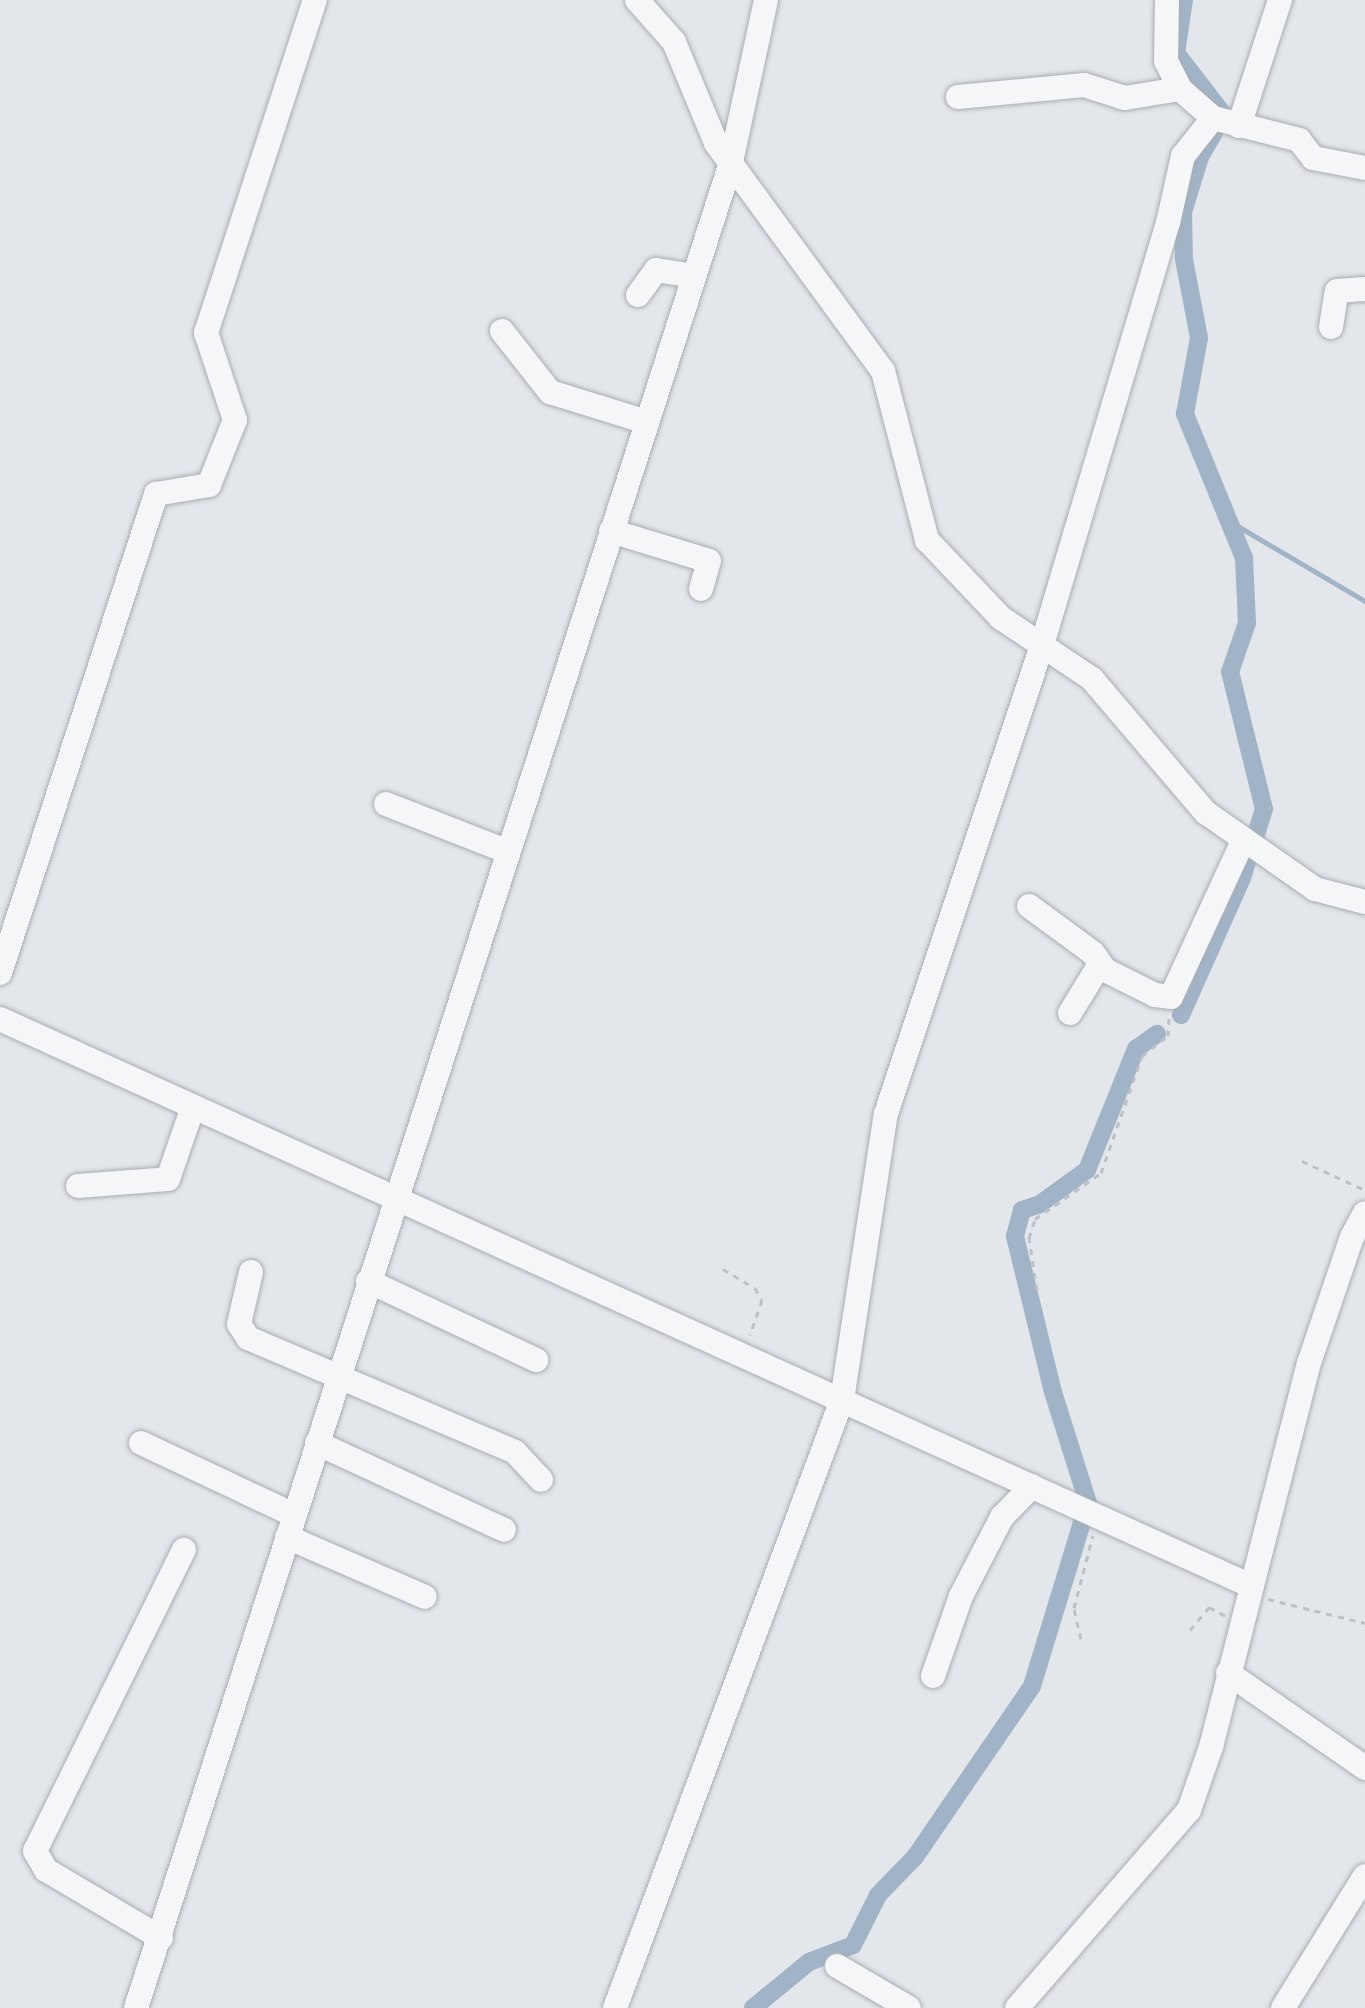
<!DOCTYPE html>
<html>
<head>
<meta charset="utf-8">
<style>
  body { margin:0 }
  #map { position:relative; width:1365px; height:2008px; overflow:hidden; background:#e3e6ea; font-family:Quicksand,sans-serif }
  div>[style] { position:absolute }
  .stream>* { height:5px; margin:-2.5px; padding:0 2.5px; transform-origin:2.5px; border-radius:2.5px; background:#a1b4c7 }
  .canal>* { height:18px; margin:-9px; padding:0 9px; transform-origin:9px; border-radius:9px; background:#a1b4c7 }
  .path>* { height:3px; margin-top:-1.5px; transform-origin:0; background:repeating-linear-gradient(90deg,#bdc0c5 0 6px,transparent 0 12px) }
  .roads { filter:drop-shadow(0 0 2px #a8adb4) drop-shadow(0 0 2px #a8adb4) }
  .minor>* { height:24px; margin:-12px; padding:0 12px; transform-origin:12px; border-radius:12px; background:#f5f6f8 }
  span { translate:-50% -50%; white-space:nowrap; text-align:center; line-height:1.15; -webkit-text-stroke:6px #f2f4f7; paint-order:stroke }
</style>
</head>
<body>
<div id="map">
  <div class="stream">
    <div style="left:1229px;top:521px;width:158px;rotate:30.5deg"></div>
  </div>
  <div class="canal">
    <div style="left:1184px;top:0;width:54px;rotate:98.6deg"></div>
    <div style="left:1176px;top:53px;width:72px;rotate:52.3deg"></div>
    <div style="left:1181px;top:1015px;width:150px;rotate:-66deg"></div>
    <div style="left:1242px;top:878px;width:72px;rotate:-72.3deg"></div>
    <div style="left:1264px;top:809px;width:141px;rotate:-103.9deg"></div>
    <div style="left:1230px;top:672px;width:52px;rotate:-70.9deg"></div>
    <div style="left:1247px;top:623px;width:65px;rotate:-92.6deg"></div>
    <div style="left:1244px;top:558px;width:156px;rotate:-112.3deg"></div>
    <div style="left:1185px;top:414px;width:77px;rotate:-79.6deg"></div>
    <div style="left:1199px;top:338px;width:80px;rotate:-100.8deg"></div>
    <div style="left:1184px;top:259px;width:47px;rotate:-91.2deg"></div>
    <div style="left:1183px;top:212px;width:58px;rotate:-72.8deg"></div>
    <div style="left:1200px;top:157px;width:28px;rotate:-60deg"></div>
    <div style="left:753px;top:2008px;width:72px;rotate:-39.4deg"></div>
    <div style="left:809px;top:1962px;width:47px;rotate:-21.1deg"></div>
    <div style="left:853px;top:1945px;width:56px;rotate:-63.4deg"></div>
    <div style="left:878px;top:1895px;width:53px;rotate:-45.8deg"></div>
    <div style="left:915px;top:1857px;width:207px;rotate:-55.6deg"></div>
    <div style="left:1032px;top:1686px;width:191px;rotate:-73deg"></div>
    <div style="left:1088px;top:1503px;width:116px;rotate:-107.5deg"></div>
    <div style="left:1053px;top:1392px;width:161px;rotate:-103.7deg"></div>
    <div style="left:1015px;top:1236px;width:27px;rotate:-75deg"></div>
    <div style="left:1022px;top:1210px;width:19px;rotate:-18deg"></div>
    <div style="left:1040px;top:1204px;width:58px;rotate:-35.9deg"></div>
    <div style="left:1087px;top:1170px;width:131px;rotate:-68deg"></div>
    <div style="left:1136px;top:1049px;width:26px;rotate:-36deg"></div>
  </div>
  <div class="path">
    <div style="left:1302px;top:1161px;width:69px;rotate:24.7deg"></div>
    <div style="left:723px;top:1269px;width:37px;rotate:31deg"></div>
    <div style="left:755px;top:1288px;width:14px;rotate:60deg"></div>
    <div style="left:762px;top:1300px;width:37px;rotate:109deg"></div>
    <div style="left:1037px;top:1290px;width:53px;rotate:-98.7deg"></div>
    <div style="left:1029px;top:1238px;width:20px;rotate:-72deg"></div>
    <div style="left:1035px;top:1219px;width:80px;rotate:-34.9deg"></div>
    <div style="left:1101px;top:1173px;width:124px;rotate:-70.7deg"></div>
    <div style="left:1142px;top:1056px;width:33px;rotate:-38deg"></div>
    <div style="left:1168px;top:1036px;width:19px;rotate:-87deg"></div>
    <div style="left:1268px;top:1599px;width:100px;rotate:13.9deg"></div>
    <div style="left:1190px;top:1630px;width:30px;rotate:-50deg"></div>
    <div style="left:1209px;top:1607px;width:19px;rotate:28deg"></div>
    <div style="left:1081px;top:1639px;width:32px;rotate:-103deg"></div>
    <div style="left:1074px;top:1608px;width:75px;rotate:-75.4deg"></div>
  </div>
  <div class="roads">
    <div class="minor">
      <div style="left:637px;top:0;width:56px;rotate:48.6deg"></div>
      <div style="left:674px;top:42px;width:109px;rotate:67.4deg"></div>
      <div style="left:716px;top:143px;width:283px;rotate:53.8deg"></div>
      <div style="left:883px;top:371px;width:175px;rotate:75.4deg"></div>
      <div style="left:927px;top:540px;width:108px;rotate:46.5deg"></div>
      <div style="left:1001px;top:618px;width:110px;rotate:33.8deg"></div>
      <div style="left:1092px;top:679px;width:175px;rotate:49.6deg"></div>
      <div style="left:1205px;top:812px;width:134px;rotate:35deg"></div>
      <div style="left:1315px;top:889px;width:52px;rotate:14.6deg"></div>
      <div style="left:1167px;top:0;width:61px;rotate:90.9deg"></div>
      <div style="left:1166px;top:61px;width:31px;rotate:63deg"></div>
      <div style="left:1180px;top:89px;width:44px;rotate:41.3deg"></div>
      <div style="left:958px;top:97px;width:127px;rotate:-5.4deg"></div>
      <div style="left:1084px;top:85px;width:43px;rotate:17.6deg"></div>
      <div style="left:1125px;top:98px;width:56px;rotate:-9.3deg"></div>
      <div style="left:1239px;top:126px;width:133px;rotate:-72deg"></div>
      <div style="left:638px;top:295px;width:31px;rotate:-54deg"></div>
      <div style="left:656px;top:270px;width:36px;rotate:9deg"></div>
      <div style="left:1331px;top:327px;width:36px;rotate:-81deg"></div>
      <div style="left:1337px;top:291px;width:28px;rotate:-4deg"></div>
      <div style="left:502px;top:331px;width:78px;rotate:51.8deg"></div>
      <div style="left:550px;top:392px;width:102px;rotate:17.2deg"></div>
      <div style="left:611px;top:531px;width:102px;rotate:17deg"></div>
      <div style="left:709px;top:561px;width:29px;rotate:106deg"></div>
      <div style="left:386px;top:804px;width:129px;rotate:21.4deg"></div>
      <div style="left:1029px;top:906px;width:79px;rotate:36.3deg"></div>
      <div style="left:1093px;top:953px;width:21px;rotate:55deg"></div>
      <div style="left:1105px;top:970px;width:56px;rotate:26.6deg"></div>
      <div style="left:1155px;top:995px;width:16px;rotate:7deg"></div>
      <div style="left:1171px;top:997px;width:174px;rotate:-65.2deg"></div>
      <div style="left:0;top:973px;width:504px;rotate:-71.96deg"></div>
      <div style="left:156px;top:494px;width:54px;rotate:-9.6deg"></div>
      <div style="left:209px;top:485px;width:70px;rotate:-68.2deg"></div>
      <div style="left:235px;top:420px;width:92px;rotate:-108.4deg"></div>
      <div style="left:206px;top:333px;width:350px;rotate:-71.9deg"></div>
      <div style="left:1070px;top:1013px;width:57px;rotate:-58.5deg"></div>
      <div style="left:0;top:1019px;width:1371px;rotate:24.38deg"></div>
      <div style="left:78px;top:1186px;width:90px;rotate:-4.4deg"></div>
      <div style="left:168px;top:1179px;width:76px;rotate:-70.9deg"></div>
      <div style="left:251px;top:1272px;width:53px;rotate:103deg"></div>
      <div style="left:239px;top:1324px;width:17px;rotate:57deg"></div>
      <div style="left:248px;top:1338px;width:290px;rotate:23.1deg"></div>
      <div style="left:515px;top:1452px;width:38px;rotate:47deg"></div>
      <div style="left:368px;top:1281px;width:186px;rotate:25.2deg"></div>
      <div style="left:141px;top:1443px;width:169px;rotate:25.2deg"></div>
      <div style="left:317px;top:1443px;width:206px;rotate:24.9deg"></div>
      <div style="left:287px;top:1537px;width:150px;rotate:23.5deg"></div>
      <div style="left:1228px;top:1673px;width:167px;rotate:34.7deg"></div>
      <div style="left:933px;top:1676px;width:85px;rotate:-70.7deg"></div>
      <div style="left:961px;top:1596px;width:89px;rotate:-62.6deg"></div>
      <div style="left:1002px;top:1517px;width:43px;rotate:-45.9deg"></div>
      <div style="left:161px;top:1938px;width:134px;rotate:-149.4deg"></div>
      <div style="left:46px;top:1870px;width:22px;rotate:-120deg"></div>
      <div style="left:35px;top:1851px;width:336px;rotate:-63.7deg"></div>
      <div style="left:837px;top:1966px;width:83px;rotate:30.3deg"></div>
      <div style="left:136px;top:2008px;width:1940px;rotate:-72.13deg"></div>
      <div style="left:731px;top:162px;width:166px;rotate:-77.8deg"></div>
      <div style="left:615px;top:2008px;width:649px;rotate:-69.53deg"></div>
      <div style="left:842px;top:1400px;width:289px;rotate:-81.3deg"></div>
      <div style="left:886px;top:1114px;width:494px;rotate:-71.6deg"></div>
      <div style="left:1042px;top:645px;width:440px;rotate:-73.4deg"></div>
      <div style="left:1168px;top:223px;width:69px;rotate:-77.4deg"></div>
      <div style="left:1183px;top:156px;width:48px;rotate:-51.7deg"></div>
      <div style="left:1213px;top:118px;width:89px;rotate:14.3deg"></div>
      <div style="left:1299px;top:140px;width:23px;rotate:52deg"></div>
      <div style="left:1313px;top:158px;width:53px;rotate:10.9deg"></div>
      <div style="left:1017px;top:2008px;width:262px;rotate:-49deg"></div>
      <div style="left:1189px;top:1810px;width:67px;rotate:-70.8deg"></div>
      <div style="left:1211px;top:1747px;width:396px;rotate:-75.7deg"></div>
      <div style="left:1309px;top:1363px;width:133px;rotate:-71.2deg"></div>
      <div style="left:1352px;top:1237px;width:27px;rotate:-62deg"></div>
      <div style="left:1283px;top:2008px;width:155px;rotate:-58.2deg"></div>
    </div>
  </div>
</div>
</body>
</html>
